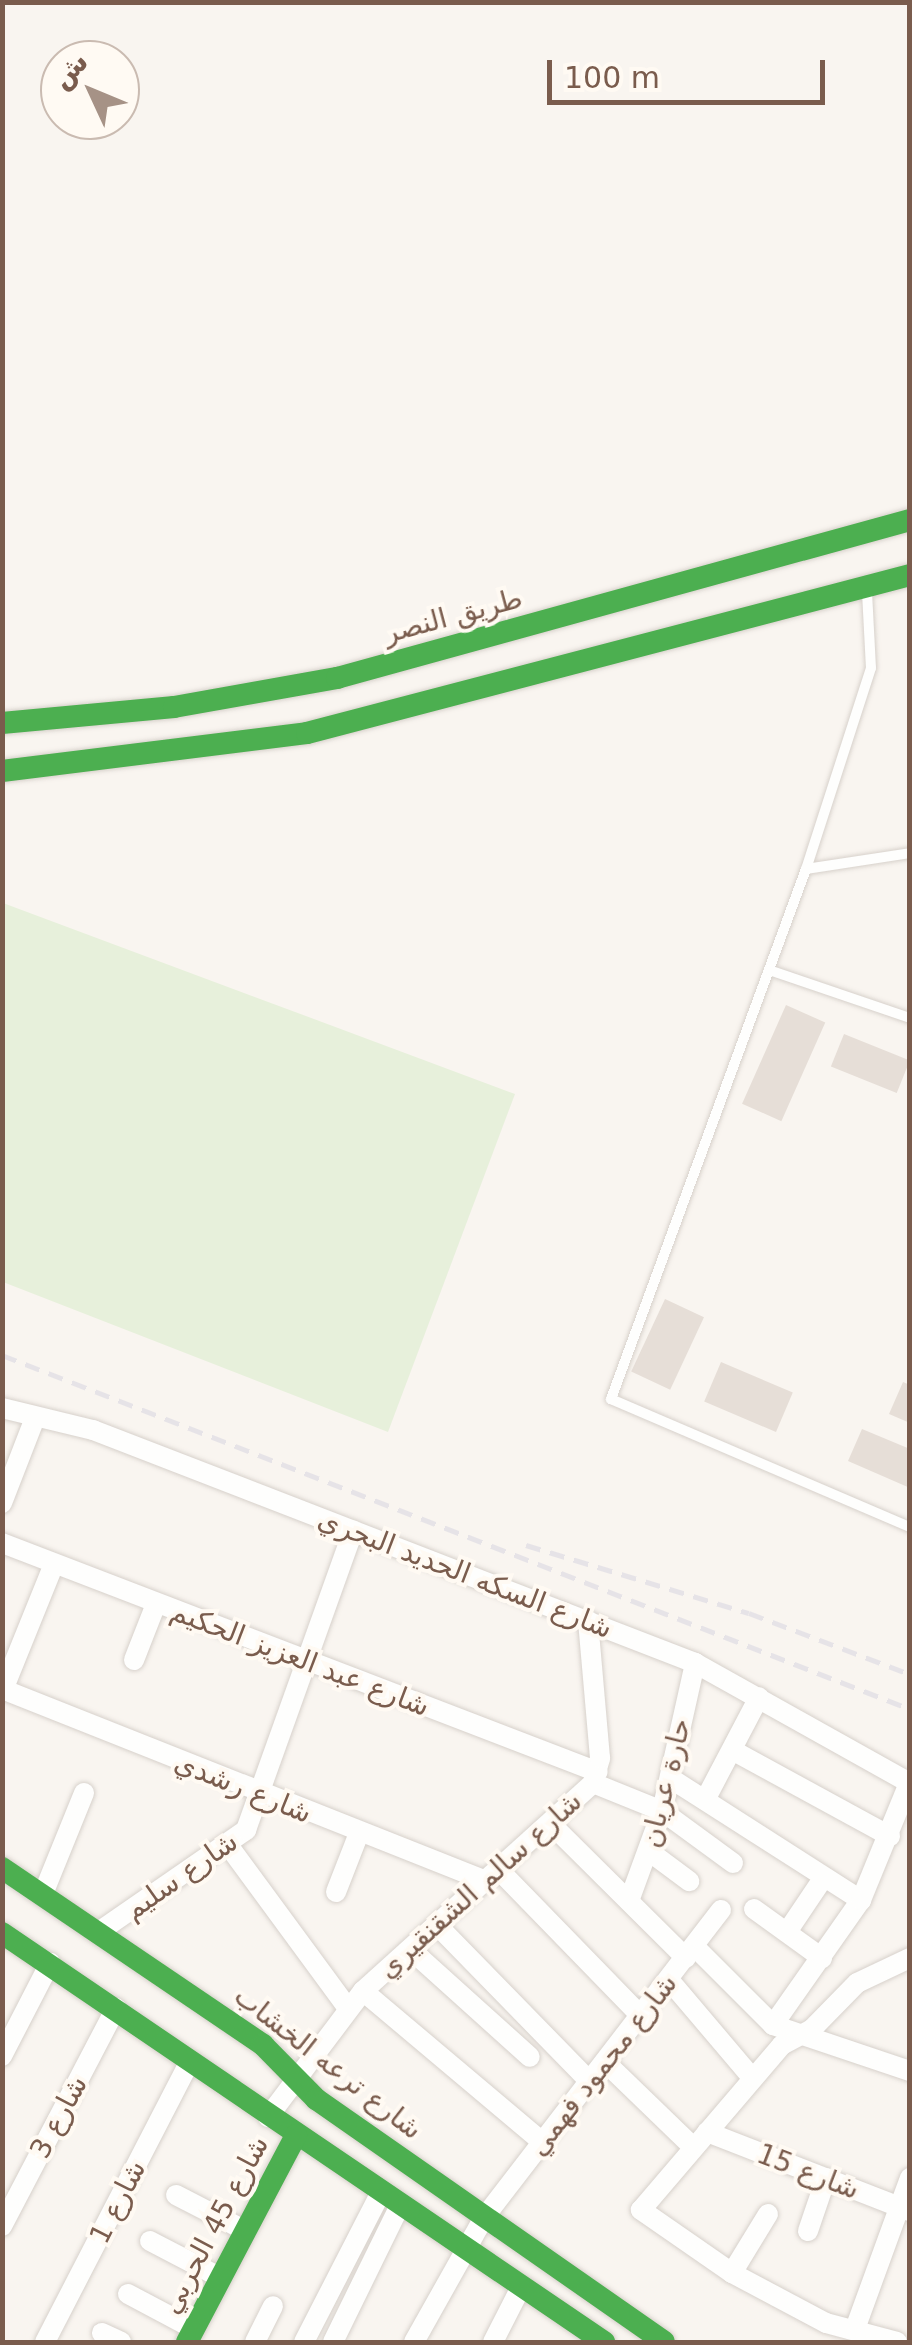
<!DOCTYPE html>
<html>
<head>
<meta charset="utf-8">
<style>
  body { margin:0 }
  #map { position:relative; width:912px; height:2345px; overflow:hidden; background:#f9f5f0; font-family:"DejaVu Sans",Vazirmatn,sans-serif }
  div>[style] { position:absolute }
  .green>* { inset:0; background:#e7f0db }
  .building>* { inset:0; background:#e6ded7; transform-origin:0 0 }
  .roads { filter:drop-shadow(0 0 2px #d7d1cb) drop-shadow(0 0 2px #d7d1cb) }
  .lane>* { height:10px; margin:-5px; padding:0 5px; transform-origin:5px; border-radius:5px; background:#fefefd }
  .street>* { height:20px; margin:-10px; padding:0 10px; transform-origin:10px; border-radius:10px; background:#fefefd }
  .fast>* { height:22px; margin:-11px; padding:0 11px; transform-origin:11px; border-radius:11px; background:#4caf50 }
  .rail>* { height:5px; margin-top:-2.5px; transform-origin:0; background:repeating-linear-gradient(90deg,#e6e3e7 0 15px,transparent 0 25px) }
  span { translate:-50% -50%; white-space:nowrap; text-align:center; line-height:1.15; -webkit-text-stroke:8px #fffaf3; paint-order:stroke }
  .street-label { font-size:28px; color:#7a5c4d }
  .frame { position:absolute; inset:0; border:5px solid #7a5c4d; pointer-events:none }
  .north { position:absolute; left:40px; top:40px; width:100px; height:100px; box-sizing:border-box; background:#fffaf3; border:2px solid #cabbb1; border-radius:50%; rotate:314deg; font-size:28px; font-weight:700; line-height:40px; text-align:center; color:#7a5c4d }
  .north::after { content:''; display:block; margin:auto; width:35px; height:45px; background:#a69286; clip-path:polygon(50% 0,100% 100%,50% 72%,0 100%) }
  .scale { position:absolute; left:547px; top:60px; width:278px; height:45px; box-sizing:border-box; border:5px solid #7a5c4d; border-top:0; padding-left:12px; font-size:30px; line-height:35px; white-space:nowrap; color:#7a5c4d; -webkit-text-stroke:8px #fffaf3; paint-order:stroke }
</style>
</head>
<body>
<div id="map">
  <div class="green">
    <div style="clip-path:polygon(3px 903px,515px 1094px,388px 1432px,3px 1282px)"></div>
  </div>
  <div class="building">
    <div style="left:786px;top:1005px;width:43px;height:108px;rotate:24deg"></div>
    <div style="left:844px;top:1034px;width:71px;height:35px;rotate:22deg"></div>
    <div style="left:665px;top:1299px;width:43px;height:80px;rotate:25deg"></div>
    <div style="left:721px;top:1362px;width:78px;height:43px;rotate:23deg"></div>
    <div style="clip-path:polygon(903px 1382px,910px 1385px,910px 1423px,889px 1414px)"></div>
    <div style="clip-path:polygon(862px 1429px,910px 1449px,910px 1488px,848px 1461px)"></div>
  </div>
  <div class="roads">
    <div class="lane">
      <div style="left:867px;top:592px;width:76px;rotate:87deg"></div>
      <div style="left:871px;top:668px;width:211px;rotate:107.9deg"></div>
      <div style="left:806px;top:869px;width:565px;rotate:110.2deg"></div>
      <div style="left:611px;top:1399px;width:325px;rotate:23.2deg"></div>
      <div style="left:806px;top:869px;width:105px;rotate:-8.7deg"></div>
      <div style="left:769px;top:970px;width:149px;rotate:18.8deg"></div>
    </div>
    <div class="street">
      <div style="left:2px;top:1408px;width:94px;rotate:13.6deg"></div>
      <div style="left:93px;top:1430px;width:646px;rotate:21.16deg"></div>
      <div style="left:695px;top:1663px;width:246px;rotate:29.2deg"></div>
      <div style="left:2px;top:1503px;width:91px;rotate:-68.8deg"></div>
      <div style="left:2px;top:1543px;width:638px;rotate:21.02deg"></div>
      <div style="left:134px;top:1660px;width:60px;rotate:-68.6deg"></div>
      <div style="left:2px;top:1689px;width:521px;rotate:21.64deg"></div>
      <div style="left:3px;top:1690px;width:136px;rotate:-68deg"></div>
      <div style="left:732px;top:1750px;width:180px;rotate:28.6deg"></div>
      <div style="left:670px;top:1778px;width:227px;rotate:32.6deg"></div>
      <div style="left:593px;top:1783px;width:74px;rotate:22.1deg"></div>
      <div style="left:662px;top:1811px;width:88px;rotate:36.2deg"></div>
      <div style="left:705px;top:1800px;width:116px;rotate:-62.3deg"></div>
      <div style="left:551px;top:1824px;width:190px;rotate:44.8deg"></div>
      <div style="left:228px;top:1845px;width:201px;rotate:53.7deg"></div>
      <div style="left:650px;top:1852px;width:49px;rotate:36.6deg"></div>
      <div style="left:499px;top:1870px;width:205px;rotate:45.8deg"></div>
      <div style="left:336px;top:1892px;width:63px;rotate:-68.7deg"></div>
      <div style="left:43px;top:1894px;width:109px;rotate:-67.9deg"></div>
      <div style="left:629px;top:1901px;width:96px;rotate:-69.9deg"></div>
      <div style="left:662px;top:1811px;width:152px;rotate:-77.4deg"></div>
      <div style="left:754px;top:1909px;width:84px;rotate:35.8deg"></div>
      <div style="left:437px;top:1925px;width:218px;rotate:45.7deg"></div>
      <div style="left:100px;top:1931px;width:178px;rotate:-34.7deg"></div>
      <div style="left:246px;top:1830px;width:318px;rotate:-70.3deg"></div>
      <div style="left:787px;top:1932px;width:66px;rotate:-56.1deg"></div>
      <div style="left:695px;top:1947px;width:110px;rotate:45deg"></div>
      <div style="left:773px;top:2025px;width:145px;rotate:18.6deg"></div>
      <div style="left:410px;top:1949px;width:161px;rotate:42deg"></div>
      <div style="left:670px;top:1981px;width:128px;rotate:49.7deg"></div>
      <div style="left:363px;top:1991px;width:233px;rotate:40.1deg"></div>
      <div style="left:773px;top:2025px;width:153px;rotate:-54.9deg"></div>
      <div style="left:861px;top:1900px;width:126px;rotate:-67.7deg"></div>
      <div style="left:2px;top:2056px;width:105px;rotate:-62.7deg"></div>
      <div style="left:605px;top:2062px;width:122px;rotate:44deg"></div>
      <div style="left:268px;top:2117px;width:158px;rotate:-53deg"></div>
      <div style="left:363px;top:1991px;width:310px;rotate:-42.1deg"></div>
      <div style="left:593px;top:1783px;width:26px;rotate:-74deg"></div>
      <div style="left:600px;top:1758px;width:138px;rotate:-95deg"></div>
      <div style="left:707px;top:2132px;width:218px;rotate:21.3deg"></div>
      <div style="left:176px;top:2195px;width:79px;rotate:27.2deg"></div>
      <div style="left:2px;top:2226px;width:246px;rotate:-62.4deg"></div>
      <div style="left:808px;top:2231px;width:56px;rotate:-71.2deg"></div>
      <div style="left:150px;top:2241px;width:80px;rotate:27.5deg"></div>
      <div style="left:732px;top:2273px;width:69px;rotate:-58.6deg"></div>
      <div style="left:128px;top:2294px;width:75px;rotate:27.9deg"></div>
      <div style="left:855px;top:2329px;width:161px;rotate:-70deg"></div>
      <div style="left:102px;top:2333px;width:21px;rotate:25deg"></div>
      <div style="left:45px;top:2342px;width:316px;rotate:-62.7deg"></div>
      <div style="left:255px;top:2342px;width:40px;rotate:-63.4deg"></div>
      <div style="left:304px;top:2342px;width:169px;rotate:-62.8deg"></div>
      <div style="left:333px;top:2342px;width:153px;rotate:-63.9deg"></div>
      <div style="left:414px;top:2342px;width:141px;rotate:-60.7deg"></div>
      <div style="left:483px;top:2219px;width:390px;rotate:-52.4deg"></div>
      <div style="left:493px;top:2342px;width:62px;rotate:-63deg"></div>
      <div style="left:897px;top:2342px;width:73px;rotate:-165deg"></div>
      <div style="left:826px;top:2323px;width:106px;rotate:-152deg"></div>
      <div style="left:732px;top:2273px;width:111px;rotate:-145.3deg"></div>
      <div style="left:641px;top:2210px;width:217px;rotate:-49.5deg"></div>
      <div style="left:782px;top:2045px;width:34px;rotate:-28deg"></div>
      <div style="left:812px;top:2029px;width:64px;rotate:-45.6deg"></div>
      <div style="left:857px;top:1983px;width:59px;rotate:-25.3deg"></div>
    </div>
    <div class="fast">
      <div style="left:2px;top:723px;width:173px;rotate:-5.3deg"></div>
      <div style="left:174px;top:707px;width:166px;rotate:-10.1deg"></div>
      <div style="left:337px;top:678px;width:594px;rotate:-15.42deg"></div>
      <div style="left:2px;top:771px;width:307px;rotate:-7.1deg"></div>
      <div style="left:307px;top:733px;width:623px;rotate:-14.68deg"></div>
      <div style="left:2px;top:1868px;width:315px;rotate:34.1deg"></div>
      <div style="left:263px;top:2045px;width:76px;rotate:45.5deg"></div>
      <div style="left:316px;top:2099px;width:424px;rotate:34.9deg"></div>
      <div style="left:2px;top:1933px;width:728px;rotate:34.19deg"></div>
      <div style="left:187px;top:2342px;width:234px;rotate:-62.2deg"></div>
    </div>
  </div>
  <div class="rail">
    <div style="left:2px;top:1355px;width:975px;rotate:21.3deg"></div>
    <div style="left:526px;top:1545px;width:233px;rotate:17deg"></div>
    <div style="left:749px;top:1613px;width:172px;rotate:20.8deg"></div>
  </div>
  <div class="street-label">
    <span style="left:453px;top:616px;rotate:-15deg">طريق النصر</span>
    <span style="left:465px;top:1574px;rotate:21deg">شارع السكه الحديد البحري</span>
    <span style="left:300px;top:1659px;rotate:21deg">شارع عبد العزيز الحكيم</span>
    <span style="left:666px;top:1783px;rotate:-76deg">حارة عريان</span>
    <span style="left:243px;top:1788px;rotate:22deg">شارع رشدي</span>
    <span style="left:181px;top:1876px;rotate:-35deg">شارع سليم</span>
    <span style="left:480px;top:1885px;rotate:-42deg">شارع سالم الشقنقيري</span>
    <span style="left:328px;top:2063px;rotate:38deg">شارع ترعه الخشاب</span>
    <span style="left:603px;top:2065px;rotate:-52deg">شارع محمود فهمي</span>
    <span style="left:59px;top:2117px;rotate:-62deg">شارع 3</span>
    <span style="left:808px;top:2172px;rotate:21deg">شارع 15</span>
    <span style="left:118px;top:2202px;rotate:-63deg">شارع 1</span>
    <span style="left:215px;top:2225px;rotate:-62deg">شارع 45 الحربي</span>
  </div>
  <div class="frame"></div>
  <div class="north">ش</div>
  <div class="scale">100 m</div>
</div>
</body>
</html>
